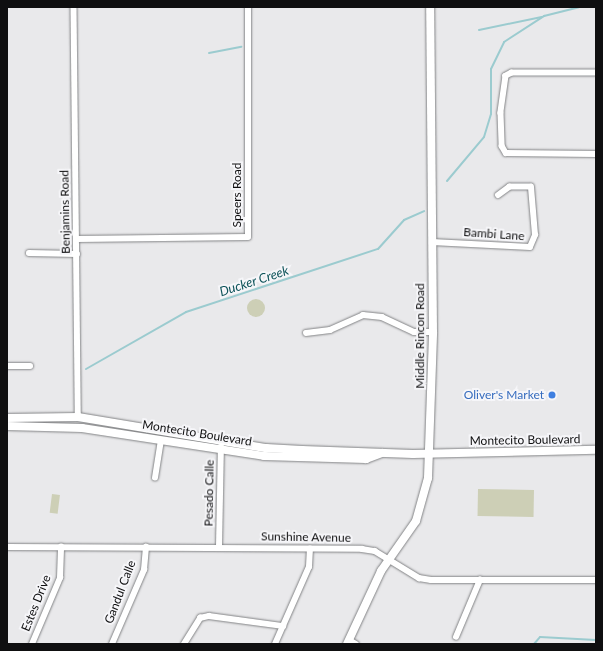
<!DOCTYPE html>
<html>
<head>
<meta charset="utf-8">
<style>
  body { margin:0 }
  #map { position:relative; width:603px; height:651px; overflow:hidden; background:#e9e9eb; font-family:Lato,sans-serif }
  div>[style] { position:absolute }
  .green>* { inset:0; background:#cdcfb6; transform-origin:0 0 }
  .round { border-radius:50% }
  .stream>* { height:2px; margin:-1px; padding:0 1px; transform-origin:1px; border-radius:1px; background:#9bcbcf }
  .roads { filter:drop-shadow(0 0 1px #828385) drop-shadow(0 0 1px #828385) }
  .street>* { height:5.5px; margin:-2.75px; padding:0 2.75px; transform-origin:2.75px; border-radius:2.75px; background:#fff }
  .secondary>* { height:8px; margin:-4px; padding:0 4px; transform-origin:4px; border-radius:4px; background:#fff }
  .dots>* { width:11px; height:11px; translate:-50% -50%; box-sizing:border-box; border:2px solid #f6f6f9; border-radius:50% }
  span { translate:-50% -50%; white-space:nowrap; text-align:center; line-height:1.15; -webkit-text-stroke:4px #f6f6f9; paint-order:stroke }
  .street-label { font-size:12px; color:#0f0f10 }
  .shop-label { font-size:12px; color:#366cbe }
  .right { translate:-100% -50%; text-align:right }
  .water-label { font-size:13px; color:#0f545a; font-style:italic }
  .frame { position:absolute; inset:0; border:8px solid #0f0f10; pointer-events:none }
</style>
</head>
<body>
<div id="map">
  <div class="green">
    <div class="round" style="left:247px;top:299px;width:18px;height:18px"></div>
    <div style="left:478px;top:489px;width:56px;height:27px;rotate:1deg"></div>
    <div style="left:52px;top:494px;width:8px;height:19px;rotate:7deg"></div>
  </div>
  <div class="stream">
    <div style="left:479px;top:30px;width:64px;rotate:-11.7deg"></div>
    <div style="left:209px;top:53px;width:33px;rotate:-11deg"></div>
    <div style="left:447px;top:181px;width:57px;rotate:-49.9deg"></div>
    <div style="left:484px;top:137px;width:24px;rotate:-73deg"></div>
    <div style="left:491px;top:114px;width:45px;rotate:-90deg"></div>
    <div style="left:491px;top:69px;width:30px;rotate:-64deg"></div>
    <div style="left:504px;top:42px;width:48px;rotate:-33deg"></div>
    <div style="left:544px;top:16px;width:36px;rotate:-14deg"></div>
    <div style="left:86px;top:369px;width:115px;rotate:-29.7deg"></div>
    <div style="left:186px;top:312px;width:202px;rotate:-18.2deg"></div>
    <div style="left:378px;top:249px;width:39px;rotate:-48deg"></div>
    <div style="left:404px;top:220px;width:22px;rotate:-24deg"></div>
    <div style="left:534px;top:644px;width:9px;rotate:-49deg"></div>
    <div style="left:540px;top:637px;width:56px;rotate:3.1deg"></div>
  </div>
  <div class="roads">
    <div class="street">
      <div style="left:74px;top:7px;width:410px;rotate:89.4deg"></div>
      <div style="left:596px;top:73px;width:84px;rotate:180deg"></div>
      <div style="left:512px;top:73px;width:7px;rotate:153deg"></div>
      <div style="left:506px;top:76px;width:37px;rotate:98deg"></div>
      <div style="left:501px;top:113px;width:33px;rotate:88deg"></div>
      <div style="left:502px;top:146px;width:8px;rotate:60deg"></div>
      <div style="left:506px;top:153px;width:90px;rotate:0.6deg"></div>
      <div style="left:77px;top:239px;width:171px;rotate:-0.7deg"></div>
      <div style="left:248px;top:237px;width:230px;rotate:-90deg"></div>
      <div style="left:432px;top:242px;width:98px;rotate:2.9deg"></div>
      <div style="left:530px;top:247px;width:13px;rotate:-67deg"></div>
      <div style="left:535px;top:235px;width:48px;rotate:-94.8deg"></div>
      <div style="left:531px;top:187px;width:21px;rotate:180deg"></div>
      <div style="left:510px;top:187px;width:14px;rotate:144deg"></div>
      <div style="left:29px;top:253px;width:48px;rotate:1.2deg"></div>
      <div style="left:306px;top:333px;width:24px;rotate:-7deg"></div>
      <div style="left:330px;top:330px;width:36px;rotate:-24deg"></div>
      <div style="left:363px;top:315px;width:19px;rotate:6deg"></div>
      <div style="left:382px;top:317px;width:35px;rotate:25deg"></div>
      <div style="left:414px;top:332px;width:19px"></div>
      <div style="left:7px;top:366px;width:23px"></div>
      <div style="left:155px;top:478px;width:38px;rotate:-81deg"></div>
      <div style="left:7px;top:547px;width:355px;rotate:0.3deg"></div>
      <div style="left:362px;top:549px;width:13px;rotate:9deg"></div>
      <div style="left:375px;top:551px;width:52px;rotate:31.5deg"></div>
      <div style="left:419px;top:578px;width:12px;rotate:9deg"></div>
      <div style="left:431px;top:580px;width:165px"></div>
      <div style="left:219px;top:547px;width:100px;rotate:-88.9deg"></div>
      <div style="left:456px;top:637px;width:62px;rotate:-67.2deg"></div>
      <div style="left:349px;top:640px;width:8px;rotate:30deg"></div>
      <div style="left:32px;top:644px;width:72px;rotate:-67deg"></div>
      <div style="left:60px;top:578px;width:31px;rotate:-88deg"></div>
      <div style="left:112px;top:644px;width:81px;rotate:-66.6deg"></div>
      <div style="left:144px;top:570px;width:23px;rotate:-85deg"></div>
      <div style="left:184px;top:644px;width:31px;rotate:-58deg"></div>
      <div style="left:200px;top:618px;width:9px;rotate:-13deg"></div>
      <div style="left:209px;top:616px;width:75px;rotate:7.7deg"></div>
      <div style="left:275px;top:644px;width:84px;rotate:-66.2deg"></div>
      <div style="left:309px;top:567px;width:18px;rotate:-87deg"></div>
    </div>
    <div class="secondary">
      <div style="left:7px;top:418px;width:71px;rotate:-0.8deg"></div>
      <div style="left:78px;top:417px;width:191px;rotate:9.4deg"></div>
      <div style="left:266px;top:448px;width:36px;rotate:3deg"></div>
      <div style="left:302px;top:450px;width:111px;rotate:2.1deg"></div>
      <div style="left:413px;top:454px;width:183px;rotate:-1.3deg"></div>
      <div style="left:7px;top:426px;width:75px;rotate:1.5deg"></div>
      <div style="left:82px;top:428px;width:184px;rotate:8.7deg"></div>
      <div style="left:264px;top:456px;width:102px;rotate:1.7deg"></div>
      <div style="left:366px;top:459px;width:17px;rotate:-21deg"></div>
      <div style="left:347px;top:644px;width:81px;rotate:-65deg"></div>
      <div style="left:381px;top:571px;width:61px;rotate:-55deg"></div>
      <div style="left:416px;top:521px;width:45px;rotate:-74.4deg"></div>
      <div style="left:428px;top:478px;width:146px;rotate:-88deg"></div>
      <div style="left:433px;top:332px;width:325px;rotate:-90.5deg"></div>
    </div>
  </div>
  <div class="dots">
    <div style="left:552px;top:395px;background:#3f7fe0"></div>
  </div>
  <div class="street-label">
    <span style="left:237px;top:195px;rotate:-90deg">Speers Road</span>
    <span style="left:65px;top:212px;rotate:-91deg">Benjamins Road</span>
    <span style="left:494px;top:234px;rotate:4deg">Bambi Lane</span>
    <span style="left:420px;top:336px;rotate:-90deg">Middle Rincon Road</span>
    <span style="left:197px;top:433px;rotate:9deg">Montecito Boulevard</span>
    <span style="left:525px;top:440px;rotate:-1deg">Montecito Boulevard</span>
    <span style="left:209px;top:493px;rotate:-89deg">Pesado Calle</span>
    <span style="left:306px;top:537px;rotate:1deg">Sunshine Avenue</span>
    <span style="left:120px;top:592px;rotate:-69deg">Gandul Calle</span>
    <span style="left:36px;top:603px;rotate:-68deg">Estes Drive</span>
  </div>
  <div class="shop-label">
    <span class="right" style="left:544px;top:395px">Oliver's Market</span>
  </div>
  <div class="water-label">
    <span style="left:254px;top:281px;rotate:-18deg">Ducker Creek</span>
  </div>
  <div class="frame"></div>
</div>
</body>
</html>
